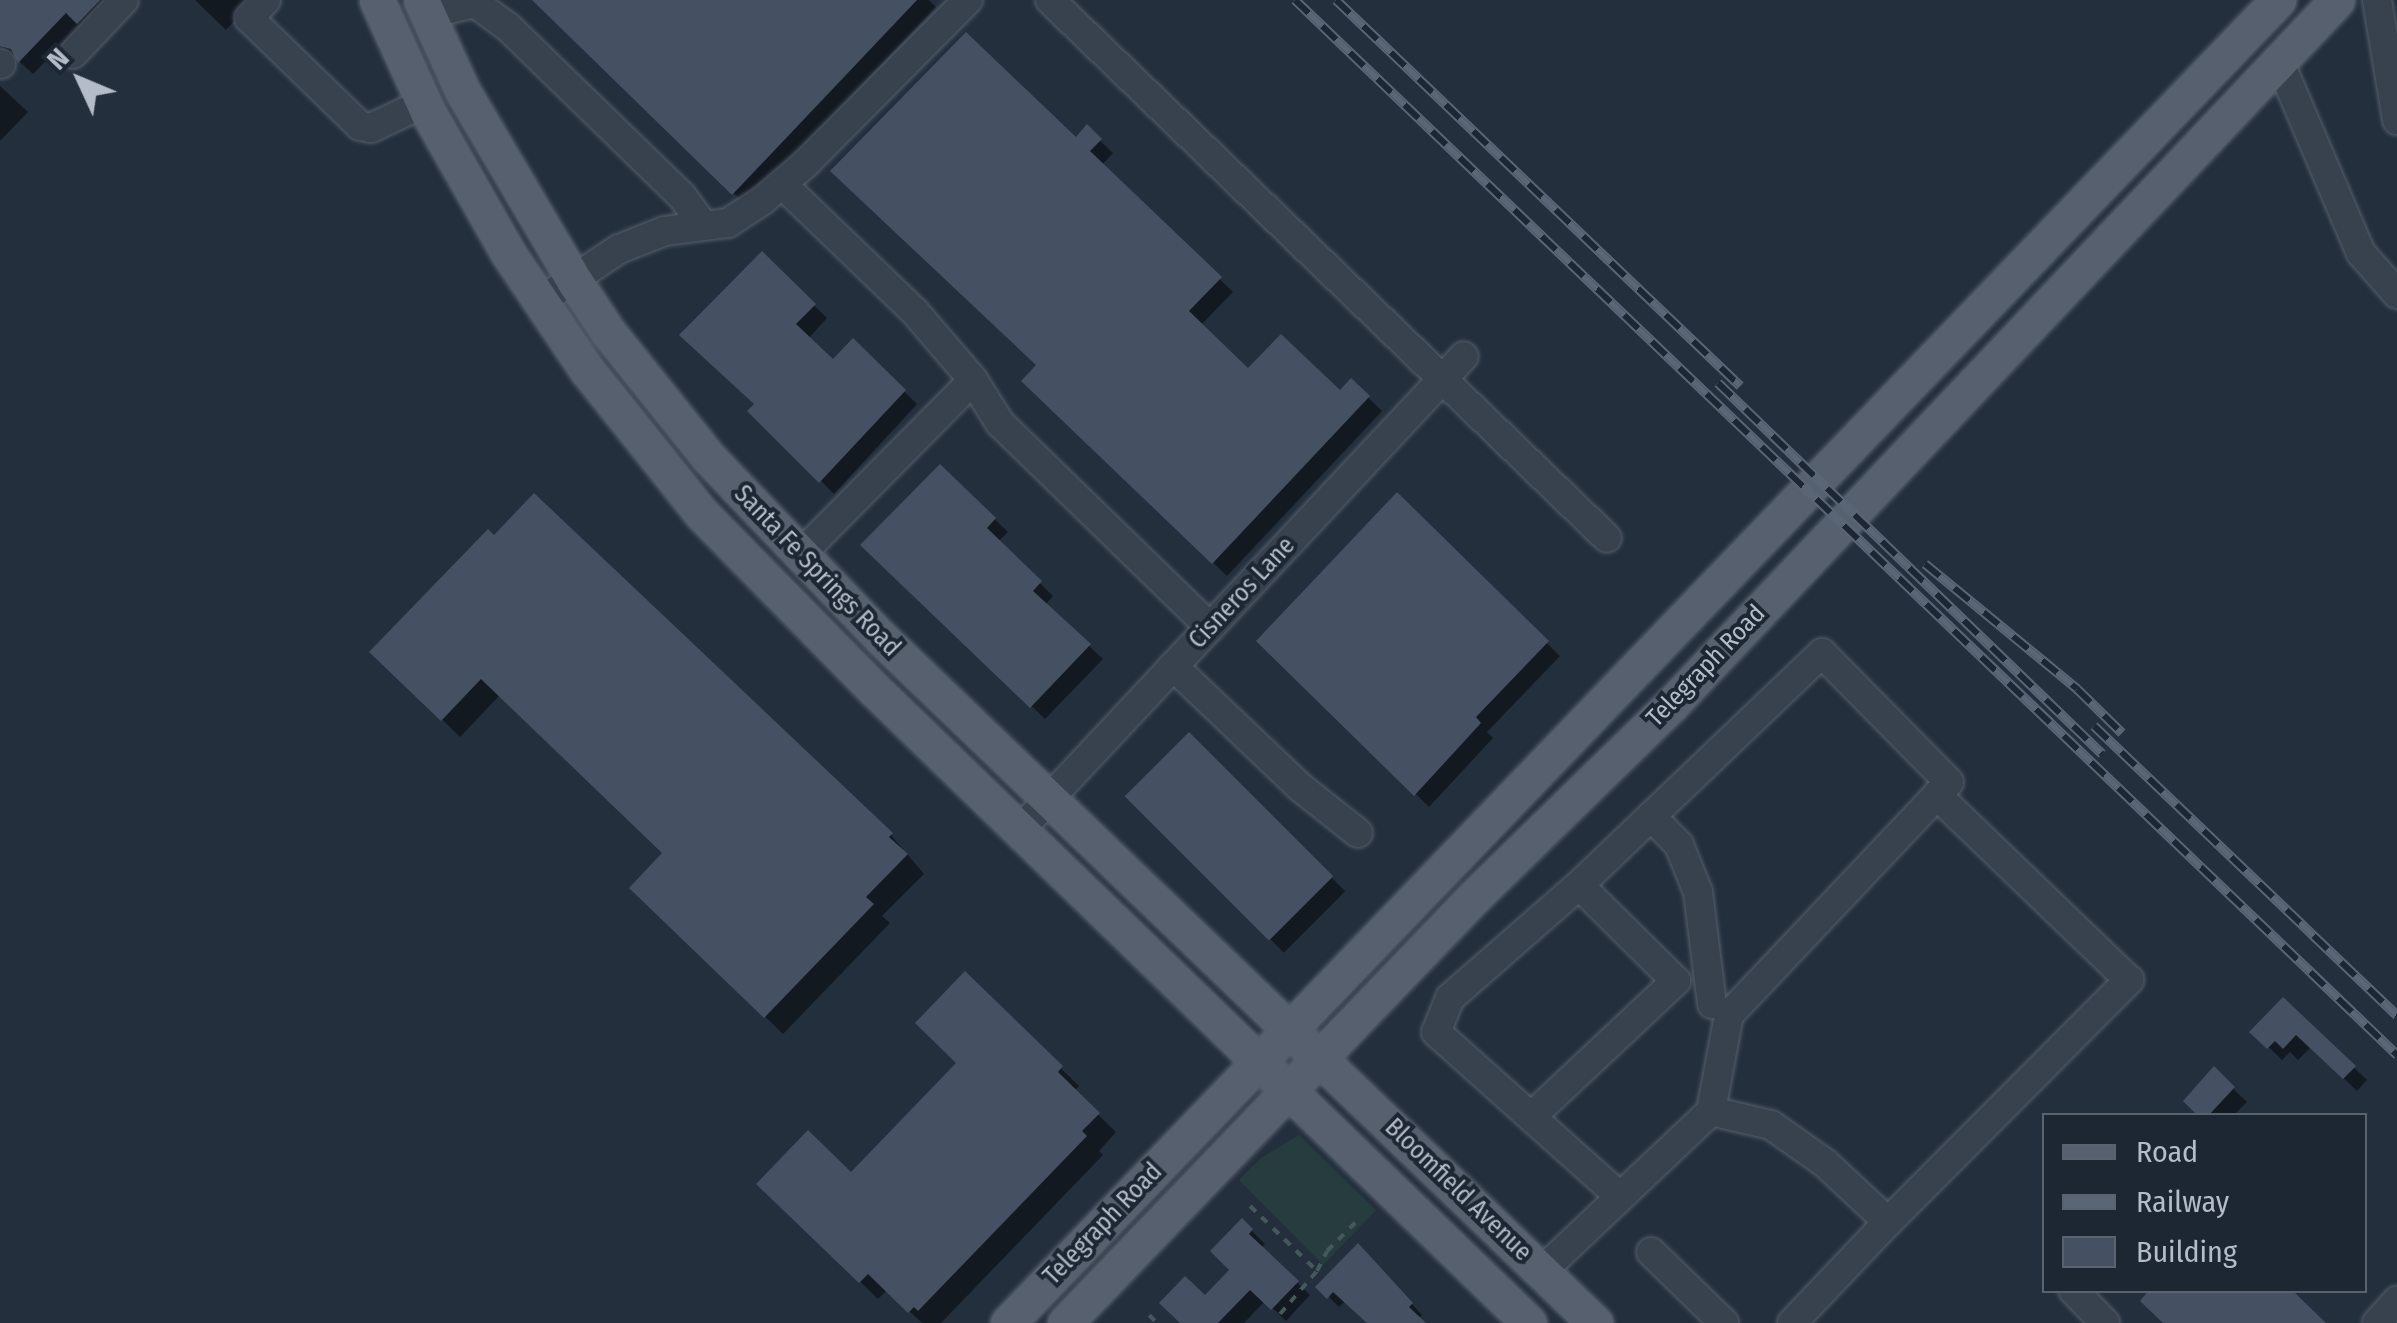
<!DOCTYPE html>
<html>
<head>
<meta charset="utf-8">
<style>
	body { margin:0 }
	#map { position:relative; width:2397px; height:1323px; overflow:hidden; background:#242f3e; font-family:"Fira Sans Condensed",sans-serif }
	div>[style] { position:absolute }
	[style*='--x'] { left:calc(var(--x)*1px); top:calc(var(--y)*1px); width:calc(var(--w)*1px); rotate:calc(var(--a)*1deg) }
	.green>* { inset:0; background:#263c3f }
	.shadow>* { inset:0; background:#0007; transform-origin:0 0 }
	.building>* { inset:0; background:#455162; transform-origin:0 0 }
	.path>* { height:4px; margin-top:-2px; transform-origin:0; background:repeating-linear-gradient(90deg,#44595c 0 8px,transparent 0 16px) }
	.roads { filter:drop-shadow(0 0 2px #565f6c) drop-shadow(0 0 2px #565f6c) }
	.minor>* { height:28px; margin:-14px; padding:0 14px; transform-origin:14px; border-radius:14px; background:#38414e }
	.major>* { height:35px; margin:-17.5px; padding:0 17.5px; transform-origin:17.5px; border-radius:17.5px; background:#56606e }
	.rail>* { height:10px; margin-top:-5px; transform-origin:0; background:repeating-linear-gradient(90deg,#1d2633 0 19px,#5a6575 0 38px); box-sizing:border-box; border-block:2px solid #5a6575 }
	span { translate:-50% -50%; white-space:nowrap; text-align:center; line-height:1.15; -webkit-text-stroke:8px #1d2633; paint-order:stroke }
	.street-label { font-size:25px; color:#b4bcc9 }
	.legend { position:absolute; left:2042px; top:1113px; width:325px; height:180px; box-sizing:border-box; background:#1d2633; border:2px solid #59626f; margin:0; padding:12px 18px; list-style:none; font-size:30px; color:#b4bcc9 }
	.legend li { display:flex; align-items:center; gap:20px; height:50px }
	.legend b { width:50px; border:2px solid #59626f }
	.north { position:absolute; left:30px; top:30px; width:100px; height:100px; -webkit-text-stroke:8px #1d2633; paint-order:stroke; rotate:314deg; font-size:28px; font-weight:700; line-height:40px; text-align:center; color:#b4bcc9 }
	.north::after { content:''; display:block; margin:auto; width:35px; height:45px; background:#b4bcc9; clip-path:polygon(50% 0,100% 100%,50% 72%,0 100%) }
</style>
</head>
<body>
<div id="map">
	<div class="green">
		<div style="clip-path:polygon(1299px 1135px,1376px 1210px,1323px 1265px,1239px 1180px,1261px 1158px)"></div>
	</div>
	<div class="shadow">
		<div style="clip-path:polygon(0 0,114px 0,92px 35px,81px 25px,33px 74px,0 44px)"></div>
		<div style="clip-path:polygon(195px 0,254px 0,226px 30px)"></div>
		<div style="clip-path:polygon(534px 0,929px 0,936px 7px,747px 206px)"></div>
		<div style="clip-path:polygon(0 86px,28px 112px,0 141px)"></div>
		<div style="clip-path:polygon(1087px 128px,1113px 153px,1102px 165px,1233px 292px,1200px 326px,1248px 372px,1340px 394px,1351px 381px,1382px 411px,1227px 576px,1024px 381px,1039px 365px,1076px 140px)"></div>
		<div style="clip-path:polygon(762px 255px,827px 318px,808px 339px,833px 363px,853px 342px,917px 404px,834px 494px,751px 411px,757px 405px)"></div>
		<div style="clip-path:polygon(940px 467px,1008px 532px,998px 542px,1053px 596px,1045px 605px,1103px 659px,1045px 719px,864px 545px)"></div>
		<div style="clip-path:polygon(1397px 496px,1560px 656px,1487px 732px,1493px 738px,1429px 807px,1260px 641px)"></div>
		<div style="clip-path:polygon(488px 533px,891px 835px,924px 874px,882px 916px,890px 923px,783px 1034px,632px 888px,665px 854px,500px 695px,460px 737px,373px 652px)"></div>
		<div style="left:1189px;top:735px;width:221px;height:87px;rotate:45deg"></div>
		<div style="clip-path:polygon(965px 975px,1079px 1086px,1074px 1091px,1116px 1132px,1099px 1151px,1103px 1155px,941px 1323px,922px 1323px,887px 1290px,878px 1299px,760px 1184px,851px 1175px,959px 1063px)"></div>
		<div style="clip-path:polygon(2283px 1000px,2367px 1080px,2357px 1091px,2311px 1047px,2298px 1060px,2290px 1052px,2282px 1060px,2253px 1032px)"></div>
		<div style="clip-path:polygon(2214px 1070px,2247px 1102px,2233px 1116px,2201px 1116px)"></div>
		<div style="clip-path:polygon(1242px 1221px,1265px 1244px,1261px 1248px,1310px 1295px,1286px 1321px,1265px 1301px,1244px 1323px,1183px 1323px,1232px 1270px)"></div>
		<div style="clip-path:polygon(1369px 1257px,1422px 1315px,1418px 1319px,1422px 1323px,1368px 1323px,1345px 1301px,1339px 1307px,1319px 1287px)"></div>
	</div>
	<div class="building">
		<div style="clip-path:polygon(0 0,100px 0,77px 24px,66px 13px,18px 63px,11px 49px,0 46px)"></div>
		<div style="clip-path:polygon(532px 0,917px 0,732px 195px)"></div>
		<div style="clip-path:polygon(966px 32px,1076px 137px,1087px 124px,1102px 139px,1090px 151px,1222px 277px,1189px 311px,1248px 368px,1281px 334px,1340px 390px,1351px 378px,1370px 396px,1212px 564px,1021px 381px,1036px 365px,830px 171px)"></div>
		<div style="clip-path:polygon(762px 251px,816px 304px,796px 324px,833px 359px,853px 338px,906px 390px,819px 483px,747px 411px,754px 404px,679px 335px)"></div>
		<div style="clip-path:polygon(940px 464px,996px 518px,987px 528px,1042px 581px,1033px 591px,1091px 644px,1030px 708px,860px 545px)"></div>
		<div style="clip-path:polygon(1397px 492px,1549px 641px,1476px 717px,1481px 723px,1414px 796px,1256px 641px)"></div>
		<div style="clip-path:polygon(534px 493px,893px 833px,889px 837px,908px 854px,866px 897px,874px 904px,764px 1018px,629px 888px,662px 853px,481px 679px,441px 721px,369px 652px,488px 529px,494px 535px)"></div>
		<div style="left:1189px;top:732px;width:204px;height:91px;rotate:45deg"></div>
		<div style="clip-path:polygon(965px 971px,1063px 1066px,1058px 1072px,1100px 1113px,1082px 1131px,1087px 1136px,918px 1311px,914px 1307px,908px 1313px,868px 1274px,859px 1283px,756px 1184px,808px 1130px,851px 1172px,956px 1063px,915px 1023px)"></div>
		<div style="clip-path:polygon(2283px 997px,2356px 1066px,2343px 1079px,2296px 1035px,2283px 1049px,2275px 1041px,2267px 1049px,2249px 1032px)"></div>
		<div style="clip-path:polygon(2214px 1066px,2235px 1087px,2208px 1116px,2198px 1116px,2183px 1101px)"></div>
		<div style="clip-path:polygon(1242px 1218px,1253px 1229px,1249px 1234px,1299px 1281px,1271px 1310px,1250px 1290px,1218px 1323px,1180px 1323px,1159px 1303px,1185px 1276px,1205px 1295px,1229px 1270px,1210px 1251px)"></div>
		<div style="clip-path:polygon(1358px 1243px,1413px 1303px,1409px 1307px,1426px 1323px,1367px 1323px,1333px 1292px,1327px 1299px,1315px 1287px)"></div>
		<div style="clip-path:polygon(2149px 1290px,2292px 1290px,2326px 1323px,2163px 1323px,2140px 1301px)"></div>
	</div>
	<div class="path">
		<div style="--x:1250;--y:1206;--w:93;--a:44.1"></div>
		<div style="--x:1280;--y:1314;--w:57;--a:-49.3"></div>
		<div style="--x:1317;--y:1271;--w:22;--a:-63"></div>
		<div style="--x:1327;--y:1251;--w:45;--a:-45"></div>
		<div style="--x:1149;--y:1315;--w:11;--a:45"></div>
	</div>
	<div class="roads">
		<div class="minor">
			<div style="--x:266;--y:0;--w:25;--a:133"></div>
			<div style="--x:249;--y:18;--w:155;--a:44.2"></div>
			<div style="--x:360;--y:126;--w:11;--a:10"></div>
			<div style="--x:371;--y:128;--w:59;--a:-25.3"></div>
			<div style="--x:1050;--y:0;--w:774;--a:44.01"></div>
			<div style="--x:2377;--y:0;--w:122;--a:80.5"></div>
			<div style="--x:427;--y:14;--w:49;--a:-12.9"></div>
			<div style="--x:475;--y:3;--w:41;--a:36"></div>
			<div style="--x:508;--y:27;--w:243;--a:44.2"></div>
			<div style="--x:682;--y:196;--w:37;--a:54"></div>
			<div style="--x:73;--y:54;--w:74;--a:-46.6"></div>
			<div style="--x:2279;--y:61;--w:209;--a:66.9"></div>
			<div style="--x:2361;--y:253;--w:55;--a:48.7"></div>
			<div style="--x:0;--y:64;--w:1;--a:0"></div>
			<div style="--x:782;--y:184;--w:185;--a:43.9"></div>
			<div style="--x:915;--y:312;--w:89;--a:49.5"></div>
			<div style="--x:973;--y:380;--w:51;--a:57.9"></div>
			<div style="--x:1000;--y:423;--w:293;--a:44.2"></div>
			<div style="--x:539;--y:302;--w:96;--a:-33.5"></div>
			<div style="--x:619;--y:249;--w:49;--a:-21.4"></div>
			<div style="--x:665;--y:231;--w:64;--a:-7.2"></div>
			<div style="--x:728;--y:223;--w:42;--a:-33.3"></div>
			<div style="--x:763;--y:200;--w:57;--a:-40.7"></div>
			<div style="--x:806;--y:163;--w:230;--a:-45.2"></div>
			<div style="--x:799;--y:556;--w:247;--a:-45.3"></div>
			<div style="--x:1173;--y:666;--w:175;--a:43.6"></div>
			<div style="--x:1300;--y:787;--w:74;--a:38.4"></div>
			<div style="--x:1651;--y:816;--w:40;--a:46"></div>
			<div style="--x:1679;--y:845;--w:51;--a:68"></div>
			<div style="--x:1698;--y:892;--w:113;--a:82.9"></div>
			<div style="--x:1020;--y:830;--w:649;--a:-46.87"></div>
			<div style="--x:1711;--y:1111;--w:62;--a:13.1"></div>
			<div style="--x:1771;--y:1125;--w:66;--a:35.1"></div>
			<div style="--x:1825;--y:1163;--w:86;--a:43.1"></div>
			<div style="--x:1888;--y:1222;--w:342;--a:-45.1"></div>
			<div style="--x:2129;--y:980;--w:267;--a:-136.1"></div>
			<div style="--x:1531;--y:1117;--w:199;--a:-43.2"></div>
			<div style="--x:1676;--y:981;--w:136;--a:-135.3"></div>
			<div style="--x:1651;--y:1252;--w:102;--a:44.2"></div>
			<div style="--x:1542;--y:1271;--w:233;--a:-43.4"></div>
			<div style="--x:1711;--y:1111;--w:98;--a:-79.4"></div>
			<div style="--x:1729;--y:1015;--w:320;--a:-46.6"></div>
			<div style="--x:1949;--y:782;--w:181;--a:-134.6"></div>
			<div style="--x:1822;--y:653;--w:336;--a:136.3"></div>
			<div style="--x:1579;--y:885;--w:171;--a:138.8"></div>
			<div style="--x:1450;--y:998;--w:37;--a:112"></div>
			<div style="--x:1436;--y:1032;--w:244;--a:41.8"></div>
			<div style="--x:2073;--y:1290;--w:46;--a:45.9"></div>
			<div style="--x:1792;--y:1323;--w:139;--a:-46.5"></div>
			<div style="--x:2377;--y:1323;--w:30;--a:-48"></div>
		</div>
		<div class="major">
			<div style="--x:377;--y:0;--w:123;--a:65.5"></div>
			<div style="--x:428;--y:112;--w:162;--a:60.4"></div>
			<div style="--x:508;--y:253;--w:141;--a:56"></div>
			<div style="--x:587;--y:370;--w:184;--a:51.4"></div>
			<div style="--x:702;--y:514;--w:247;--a:45.5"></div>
			<div style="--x:875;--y:690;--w:910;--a:44.07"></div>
			<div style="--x:421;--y:0;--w:101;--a:65.5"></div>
			<div style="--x:463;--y:92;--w:221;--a:59.5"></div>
			<div style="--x:575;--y:282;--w:60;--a:56.6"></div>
			<div style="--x:608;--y:332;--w:160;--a:51.3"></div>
			<div style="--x:708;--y:457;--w:249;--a:46.3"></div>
			<div style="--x:880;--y:637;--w:991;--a:43.81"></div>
			<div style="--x:1008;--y:1323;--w:1834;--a:-46.17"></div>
			<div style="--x:1065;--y:1323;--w:589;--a:-46.17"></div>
			<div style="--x:1473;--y:898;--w:275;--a:-44.3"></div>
			<div style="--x:1670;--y:706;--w:971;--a:-46.63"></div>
		</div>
	</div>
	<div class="rail">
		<div style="--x:1295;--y:0;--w:1526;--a:43.75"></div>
		<div style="--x:1336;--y:0;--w:559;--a:43.69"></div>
		<div style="--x:1718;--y:383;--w:534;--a:44.01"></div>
		<div style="--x:1925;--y:564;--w:197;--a:39.4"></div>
		<div style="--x:2077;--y:689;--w:63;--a:44.4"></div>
		<div style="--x:2094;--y:726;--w:419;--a:43.7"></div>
	</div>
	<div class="street-label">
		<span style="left:817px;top:571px;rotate:46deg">Santa Fe Springs Road</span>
		<span style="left:1242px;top:593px;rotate:-47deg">Cisneros Lane</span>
		<span style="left:1706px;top:666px;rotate:-46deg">Telegraph Road</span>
		<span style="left:1458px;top:1190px;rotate:44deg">Bloomfield Avenue</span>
		<span style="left:1103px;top:1224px;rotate:-46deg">Telegraph Road</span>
	</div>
	<ul class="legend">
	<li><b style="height:12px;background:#56606e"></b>Road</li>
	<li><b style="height:12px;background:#5a6575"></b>Railway</li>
	<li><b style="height:28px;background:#455162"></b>Building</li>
	</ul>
	<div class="north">N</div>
</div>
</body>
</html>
